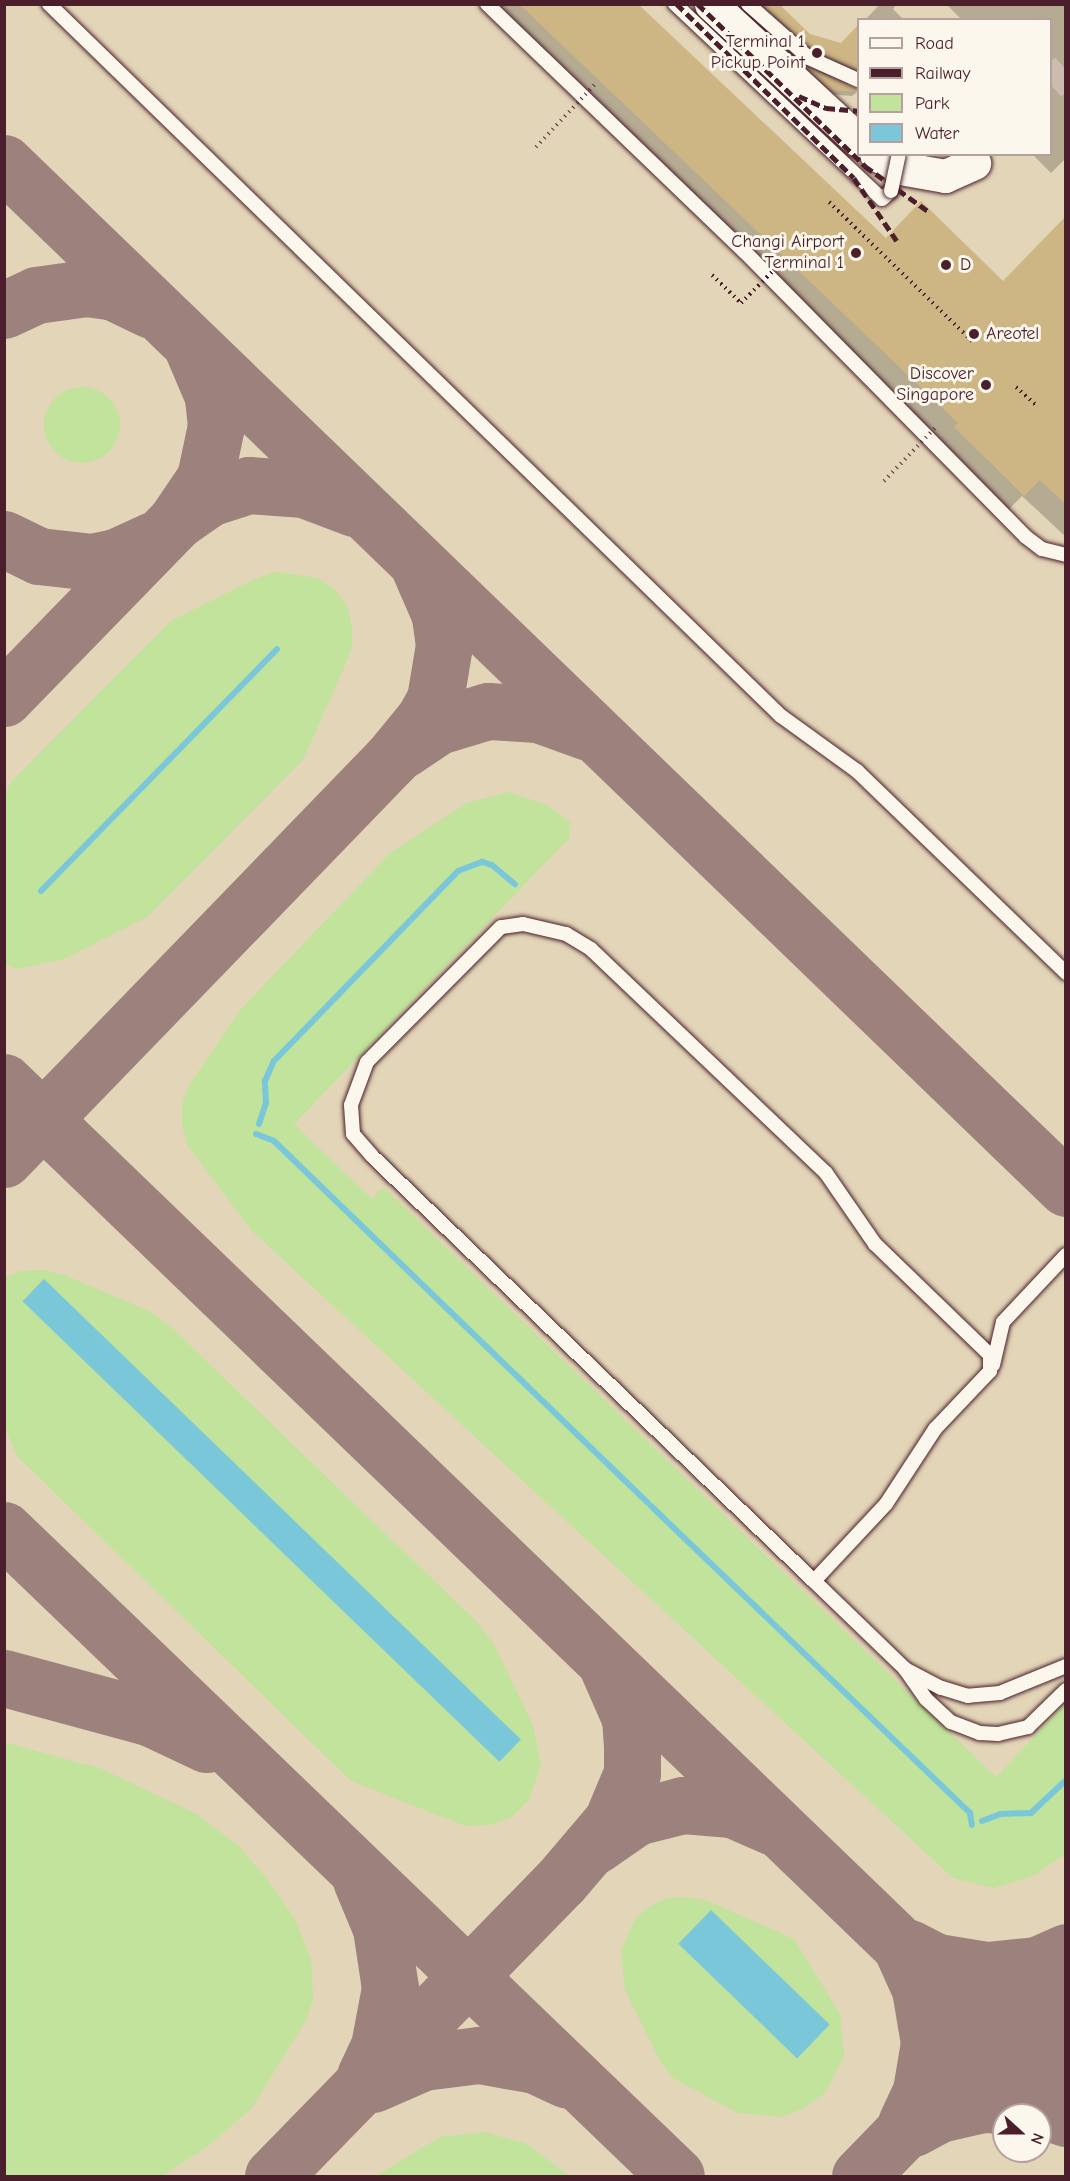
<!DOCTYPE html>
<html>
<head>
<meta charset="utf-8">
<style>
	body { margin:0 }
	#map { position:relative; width:1070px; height:2181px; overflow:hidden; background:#ede3cd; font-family:"Comic Neue",sans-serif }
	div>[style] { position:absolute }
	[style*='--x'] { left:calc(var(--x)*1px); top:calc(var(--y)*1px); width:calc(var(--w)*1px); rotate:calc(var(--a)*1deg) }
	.built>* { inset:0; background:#e3d5b7 }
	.green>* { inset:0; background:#c1e39c }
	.round { border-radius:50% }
	.water>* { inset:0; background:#7ac7d9; transform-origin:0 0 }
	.shadow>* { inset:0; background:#0003 }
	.stream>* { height:6px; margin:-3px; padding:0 3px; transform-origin:3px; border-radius:3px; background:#7ac7d9 }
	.taxiway>* { height:57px; margin:-28.5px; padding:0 28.5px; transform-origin:28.5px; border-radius:28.5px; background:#9c817c }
	.building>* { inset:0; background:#cdb584 }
	.secondary-tunnel>* { height:33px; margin-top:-16.5px; transform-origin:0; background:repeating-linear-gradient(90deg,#ccbcad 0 33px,transparent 0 49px) }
	.path>* { height:4px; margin-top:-2px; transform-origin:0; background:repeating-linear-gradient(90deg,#4a1f2b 0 1.5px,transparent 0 6px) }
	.roads { filter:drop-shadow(0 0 2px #4a1f2b) drop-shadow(0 0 2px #4a1f2b) }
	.lane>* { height:14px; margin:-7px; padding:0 7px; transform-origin:7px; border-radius:7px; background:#fbf7ec }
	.secondary>* { height:33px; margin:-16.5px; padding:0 16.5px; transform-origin:16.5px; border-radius:16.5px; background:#fbf7ec }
	.rail>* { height:4.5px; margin-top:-2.25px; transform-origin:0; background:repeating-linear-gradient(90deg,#4a1f2b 0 9px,transparent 0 13.5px) }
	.path-bridge>* { height:4px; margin-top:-2px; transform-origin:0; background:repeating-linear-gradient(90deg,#4a1f2b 0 1.5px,transparent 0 6px) }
	.bridges { filter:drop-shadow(0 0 2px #4a1f2b) drop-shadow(0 0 2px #4a1f2b) }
	.lane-bridge>* { height:14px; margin:-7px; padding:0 7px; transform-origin:7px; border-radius:7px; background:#fbf7ec }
	.dots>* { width:16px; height:16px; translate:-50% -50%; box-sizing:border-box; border:3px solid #fbf7ec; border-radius:50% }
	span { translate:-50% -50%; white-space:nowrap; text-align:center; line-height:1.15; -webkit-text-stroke:6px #fbf7ec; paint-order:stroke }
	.poi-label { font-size:18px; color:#4a1f2b }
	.right { translate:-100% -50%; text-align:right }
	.left { translate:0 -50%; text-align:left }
	.frame { position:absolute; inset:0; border:6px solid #4a1f2b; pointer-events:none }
	.legend { position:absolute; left:857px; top:18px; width:195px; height:138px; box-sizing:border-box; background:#fbf7ec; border:2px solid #b4a19f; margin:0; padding:8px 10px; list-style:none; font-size:18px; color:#4a1f2b }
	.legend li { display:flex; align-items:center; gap:12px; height:30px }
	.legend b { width:30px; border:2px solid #b4a19f }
	.north { position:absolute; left:992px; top:2103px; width:60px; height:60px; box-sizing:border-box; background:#fbf7ec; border:2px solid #b4a19f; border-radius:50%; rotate:111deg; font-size:16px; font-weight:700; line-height:24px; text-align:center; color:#4a1f2b }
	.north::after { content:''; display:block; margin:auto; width:21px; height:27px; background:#4a1f2b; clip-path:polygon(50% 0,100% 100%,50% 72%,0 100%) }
</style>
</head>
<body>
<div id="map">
	<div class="built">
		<div style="clip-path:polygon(evenodd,5px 5px,1065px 5px,1065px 2176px,5px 2176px,5px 5px,858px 20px,1050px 20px,1050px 154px,858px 154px,858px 20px,5px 5px,1004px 2115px,1040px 2115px,1040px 2151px,1004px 2151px,1004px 2115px)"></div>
	</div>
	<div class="green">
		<div class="round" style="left:44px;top:387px;width:76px;height:76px"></div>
		<div style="clip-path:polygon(276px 572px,318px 578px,335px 590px,347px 606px,352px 626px,352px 647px,344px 668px,303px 760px,147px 917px,64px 959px,17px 969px,5px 964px,4px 796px,11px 782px,171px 621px,255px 579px)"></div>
		<div style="clip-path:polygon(508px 792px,545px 804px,570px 822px,569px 838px,294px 1124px,372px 1199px,383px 1187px,996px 1777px,1065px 1704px,1065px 1854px,1033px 1876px,994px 1888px,953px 1878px,252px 1231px,187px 1145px,182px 1125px,182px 1105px,189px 1085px,241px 1009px,390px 853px,467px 803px)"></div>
		<div style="clip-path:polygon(44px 1270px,64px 1275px,149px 1311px,172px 1328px,476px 1621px,493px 1643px,533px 1725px,541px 1765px,529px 1800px,512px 1817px,490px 1825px,466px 1826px,351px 1781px,17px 1456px,5px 1428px,4px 1278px,21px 1271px)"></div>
		<div style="clip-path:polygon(4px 1742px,102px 1769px,196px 1814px,240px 1847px,267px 1879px,295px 1919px,311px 1959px,313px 2000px,306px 2020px,252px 2108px,207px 2147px,162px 2176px,5px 2176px)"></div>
		<div style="clip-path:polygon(688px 1897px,708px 1901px,794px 1939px,840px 2014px,844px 2056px,825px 2093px,804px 2108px,782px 2117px,738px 2113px,673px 2078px,660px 2061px,625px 1990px,621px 1950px,635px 1919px,650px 1906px,668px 1898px)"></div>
		<div style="clip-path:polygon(484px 2132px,527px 2144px,569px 2176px,376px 2176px,440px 2137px)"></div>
	</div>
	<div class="water">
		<div style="left:44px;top:1279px;width:663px;height:31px;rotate:44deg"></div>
		<div style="left:711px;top:1910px;width:165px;height:47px;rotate:44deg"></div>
	</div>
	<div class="shadow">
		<div style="clip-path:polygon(485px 4px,635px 4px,886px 239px,1003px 283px,1066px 218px,1066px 537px,1022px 496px,1007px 511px,938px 445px,942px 441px)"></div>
		<div style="clip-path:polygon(701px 4px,777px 4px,809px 36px,841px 44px,858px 26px,858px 46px,846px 59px,858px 61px,858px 73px,847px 85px,857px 92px,852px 96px,827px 94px)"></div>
		<div style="clip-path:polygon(880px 4px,897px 4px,893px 9px,904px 20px,865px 20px)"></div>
		<div style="clip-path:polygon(946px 4px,1066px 4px,1066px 158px,1051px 173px,1032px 154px,1050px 154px,1050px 20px,962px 20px)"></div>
	</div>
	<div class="stream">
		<div style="--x:41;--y:891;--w:338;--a:-45.7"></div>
		<div style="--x:259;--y:1124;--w:22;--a:-72"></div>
		<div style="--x:266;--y:1103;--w:22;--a:-93"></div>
		<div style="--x:265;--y:1081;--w:22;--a:-66"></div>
		<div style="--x:274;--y:1061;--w:264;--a:-45.9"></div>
		<div style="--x:458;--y:871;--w:26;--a:-21"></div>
		<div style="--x:482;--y:862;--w:10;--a:17"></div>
		<div style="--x:492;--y:865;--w:30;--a:40"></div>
		<div style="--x:256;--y:1134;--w:19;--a:21"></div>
		<div style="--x:274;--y:1141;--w:520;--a:44.07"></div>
		<div style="--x:651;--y:1506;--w:443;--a:43.9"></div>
		<div style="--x:970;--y:1813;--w:12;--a:81"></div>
		<div style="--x:982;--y:1821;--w:19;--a:-21"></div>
		<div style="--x:1000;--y:1814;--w:31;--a:-2"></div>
		<div style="--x:1031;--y:1813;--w:48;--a:-43.3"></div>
	</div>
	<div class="taxiway">
		<div style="--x:4;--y:163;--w:1476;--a:43.98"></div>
		<div style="--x:4;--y:310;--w:35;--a:-25"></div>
		<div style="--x:36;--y:295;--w:51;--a:-7.8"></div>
		<div style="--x:87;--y:288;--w:27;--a:8"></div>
		<div style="--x:114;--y:292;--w:41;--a:25.9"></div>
		<div style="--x:176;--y:521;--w:40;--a:-34.9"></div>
		<div style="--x:209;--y:498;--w:42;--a:-18"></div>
		<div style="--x:249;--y:485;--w:55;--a:4.2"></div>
		<div style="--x:304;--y:489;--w:53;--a:20.8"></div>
		<div style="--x:4;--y:539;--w:39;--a:26"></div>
		<div style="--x:39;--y:556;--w:53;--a:6.5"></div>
		<div style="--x:92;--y:562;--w:25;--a:-12"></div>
		<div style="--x:116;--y:557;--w:41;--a:-24.7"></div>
		<div style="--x:4;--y:698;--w:247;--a:-45.8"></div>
		<div style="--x:176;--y:521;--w:52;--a:-56"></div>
		<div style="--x:205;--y:478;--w:53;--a:-78.1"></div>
		<div style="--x:216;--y:426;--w:30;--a:-96"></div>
		<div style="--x:213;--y:396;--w:51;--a:-113.1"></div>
		<div style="--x:402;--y:750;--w:43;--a:-33.7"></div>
		<div style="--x:438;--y:726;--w:52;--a:-16.7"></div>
		<div style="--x:488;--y:711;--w:50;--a:3.4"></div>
		<div style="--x:538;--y:714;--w:53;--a:19.8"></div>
		<div style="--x:4;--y:1082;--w:1475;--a:43.93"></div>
		<div style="--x:4;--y:1159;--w:558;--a:-45.94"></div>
		<div style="--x:392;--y:758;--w:50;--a:-50.6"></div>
		<div style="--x:424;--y:719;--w:23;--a:-61"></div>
		<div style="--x:435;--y:699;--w:55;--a:-80.5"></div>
		<div style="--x:444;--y:645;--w:30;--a:-98"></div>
		<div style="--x:440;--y:615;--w:50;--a:-113.5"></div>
		<div style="--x:4;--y:1530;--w:932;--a:43.87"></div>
		<div style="--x:4;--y:1678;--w:152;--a:15.2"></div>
		<div style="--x:151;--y:1718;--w:61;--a:25.3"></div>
		<div style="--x:594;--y:1846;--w:51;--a:-34.6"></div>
		<div style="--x:636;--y:1817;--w:49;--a:-14.3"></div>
		<div style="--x:683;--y:1805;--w:49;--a:4.7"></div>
		<div style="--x:732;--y:1809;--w:43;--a:23.6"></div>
		<div style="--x:361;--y:1880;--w:52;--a:67.4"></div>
		<div style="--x:381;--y:1928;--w:61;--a:81.5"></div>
		<div style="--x:390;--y:1988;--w:59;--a:100.7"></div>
		<div style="--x:379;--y:2046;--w:33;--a:115"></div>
		<div style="--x:909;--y:1948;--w:31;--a:27"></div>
		<div style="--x:937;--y:1962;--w:51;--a:9.1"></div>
		<div style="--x:987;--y:1970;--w:50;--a:-5.7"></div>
		<div style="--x:1037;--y:1965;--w:32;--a:-24"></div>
		<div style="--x:903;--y:1951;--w:42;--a:65.9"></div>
		<div style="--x:920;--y:1989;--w:55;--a:80.5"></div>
		<div style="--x:929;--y:2043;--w:49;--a:99.5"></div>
		<div style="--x:921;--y:2091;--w:35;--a:115"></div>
		<div style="--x:1066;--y:2000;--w:39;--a:96"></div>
		<div style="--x:1062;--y:2039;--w:28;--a:82"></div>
		<div style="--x:373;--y:2084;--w:55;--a:-23.7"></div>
		<div style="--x:423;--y:2062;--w:56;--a:-7.1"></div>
		<div style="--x:479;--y:2055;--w:57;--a:10.1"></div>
		<div style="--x:535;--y:2065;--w:35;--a:25"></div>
		<div style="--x:913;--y:2128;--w:30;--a:-28"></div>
		<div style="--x:939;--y:2114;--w:45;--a:-12.8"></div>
		<div style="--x:983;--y:2104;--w:48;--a:2.4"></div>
		<div style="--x:1031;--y:2106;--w:37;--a:19"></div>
		<div style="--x:273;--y:2176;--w:412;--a:-45.7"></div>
		<div style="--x:561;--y:1881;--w:79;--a:-49.6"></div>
		<div style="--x:612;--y:1821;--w:52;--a:-67.4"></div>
		<div style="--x:632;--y:1773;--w:27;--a:-90"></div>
		<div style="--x:632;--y:1746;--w:28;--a:-94"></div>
		<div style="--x:630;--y:1718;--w:55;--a:-113.7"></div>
		<div style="--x:860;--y:2176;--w:296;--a:-45.8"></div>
	</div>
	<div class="building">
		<div style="clip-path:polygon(519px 4px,638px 4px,886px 238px,921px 201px,1003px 281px,1065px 217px,1065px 504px,1040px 480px,1024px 496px,954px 427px,958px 423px)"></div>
		<div style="clip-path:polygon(762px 4px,779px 4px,810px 34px,841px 43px,858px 25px,858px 70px,814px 50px)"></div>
		<div style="clip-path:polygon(806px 67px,858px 89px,858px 92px,831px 90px)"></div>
	</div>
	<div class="secondary-tunnel">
		<div style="--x:1050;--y:84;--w:22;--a:-43"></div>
	</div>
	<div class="path">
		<div style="--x:829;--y:202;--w:201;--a:44.2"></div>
		<div style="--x:1016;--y:387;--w:28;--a:42"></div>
	</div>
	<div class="roads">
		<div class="lane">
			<div style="--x:49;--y:4;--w:1021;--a:44.21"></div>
			<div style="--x:781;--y:716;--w:94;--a:35.9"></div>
			<div style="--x:857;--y:771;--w:291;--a:44"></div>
			<div style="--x:487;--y:4;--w:358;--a:43.9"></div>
			<div style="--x:745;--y:252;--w:400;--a:45.4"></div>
			<div style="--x:1026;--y:537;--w:20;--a:37"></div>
			<div style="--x:1042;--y:549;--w:25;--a:14"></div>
			<div style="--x:675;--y:4;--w:284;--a:43.3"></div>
			<div style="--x:882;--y:199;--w:12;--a:-42"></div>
			<div style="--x:748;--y:4;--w:81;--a:41.5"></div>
			<div style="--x:809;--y:58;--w:54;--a:24.2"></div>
			<div style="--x:993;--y:1365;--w:44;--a:-76.9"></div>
			<div style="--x:1003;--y:1322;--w:92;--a:-46.8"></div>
			<div style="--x:814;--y:1581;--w:105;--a:-46.9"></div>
			<div style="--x:886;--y:1504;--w:90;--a:-56.8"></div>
			<div style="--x:935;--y:1429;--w:80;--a:-46.5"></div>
			<div style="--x:990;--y:1371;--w:16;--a:-90"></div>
			<div style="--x:990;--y:1355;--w:160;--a:-136"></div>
			<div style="--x:875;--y:1244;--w:86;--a:-124.6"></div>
			<div style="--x:826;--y:1173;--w:325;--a:-136.4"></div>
			<div style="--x:591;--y:949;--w:29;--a:-149"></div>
			<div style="--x:566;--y:934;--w:44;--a:-166.9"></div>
			<div style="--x:523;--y:924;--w:22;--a:172"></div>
			<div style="--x:501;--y:927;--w:190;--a:134.8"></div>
			<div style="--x:367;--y:1062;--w:46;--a:110.4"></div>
			<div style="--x:351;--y:1105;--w:29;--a:86"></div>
			<div style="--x:353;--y:1134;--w:29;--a:49"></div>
			<div style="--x:372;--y:1156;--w:613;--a:43.88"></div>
			<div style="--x:814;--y:1581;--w:127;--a:44"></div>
			<div style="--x:1066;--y:1666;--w:71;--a:157.8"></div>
			<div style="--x:1000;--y:1693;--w:32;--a:175"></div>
			<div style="--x:968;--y:1696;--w:28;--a:-163"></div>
			<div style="--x:941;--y:1688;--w:41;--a:-152.2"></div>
			<div style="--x:905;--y:1669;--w:37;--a:55"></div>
			<div style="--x:926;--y:1699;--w:34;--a:43"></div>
			<div style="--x:951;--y:1722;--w:31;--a:21"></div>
			<div style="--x:980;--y:1733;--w:18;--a:3"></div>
			<div style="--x:998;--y:1734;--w:31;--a:-13"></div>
			<div style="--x:1028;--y:1727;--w:53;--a:-44.2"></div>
		</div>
		<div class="secondary">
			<div style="--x:711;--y:4;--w:200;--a:42.8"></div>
			<div style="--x:876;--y:154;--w:28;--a:30"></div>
			<div style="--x:900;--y:168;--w:46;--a:10.1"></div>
			<div style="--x:945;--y:176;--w:32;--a:-24"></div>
		</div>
	</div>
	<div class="rail">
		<div style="--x:677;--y:4;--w:248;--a:44.5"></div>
		<div style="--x:854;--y:178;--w:76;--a:55.7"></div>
		<div style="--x:698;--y:4;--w:233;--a:44.1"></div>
		<div style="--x:865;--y:166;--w:77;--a:35.5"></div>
		<div style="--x:799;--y:96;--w:30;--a:24"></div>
		<div style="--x:826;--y:108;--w:32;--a:5"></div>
	</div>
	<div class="path-bridge">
		<div style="--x:536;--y:147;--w:88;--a:-46.8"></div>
		<div style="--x:712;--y:275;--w:40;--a:44"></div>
		<div style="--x:741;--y:303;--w:47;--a:-45"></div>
		<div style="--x:884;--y:481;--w:74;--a:-46.1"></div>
	</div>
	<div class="bridges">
		<div class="lane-bridge">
			<div style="--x:891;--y:191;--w:35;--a:-78"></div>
		</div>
	</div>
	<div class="dots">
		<div style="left:817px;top:53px;background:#4a1f2b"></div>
		<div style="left:856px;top:253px;background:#4a1f2b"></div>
		<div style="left:946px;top:265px;background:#4a1f2b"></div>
		<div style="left:974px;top:334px;background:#4a1f2b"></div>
		<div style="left:986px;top:385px;background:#4a1f2b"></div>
	</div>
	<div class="poi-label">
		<span class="right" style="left:805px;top:53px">Terminal 1<br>Pickup Point</span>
		<span class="right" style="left:844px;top:253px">Changi Airport<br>Terminal 1</span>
		<span class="left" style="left:960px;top:265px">D</span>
		<span class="left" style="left:986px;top:334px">Areotel</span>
		<span class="right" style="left:974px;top:385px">Discover<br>Singapore</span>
	</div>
	<div class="frame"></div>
	<ul class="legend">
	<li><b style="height:8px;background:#fbf7ec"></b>Road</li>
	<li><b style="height:8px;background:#4a1f2b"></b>Railway</li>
	<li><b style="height:16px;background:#c1e39c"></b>Park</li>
	<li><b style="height:16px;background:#7ac7d9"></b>Water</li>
	</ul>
	<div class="north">N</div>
</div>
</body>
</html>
